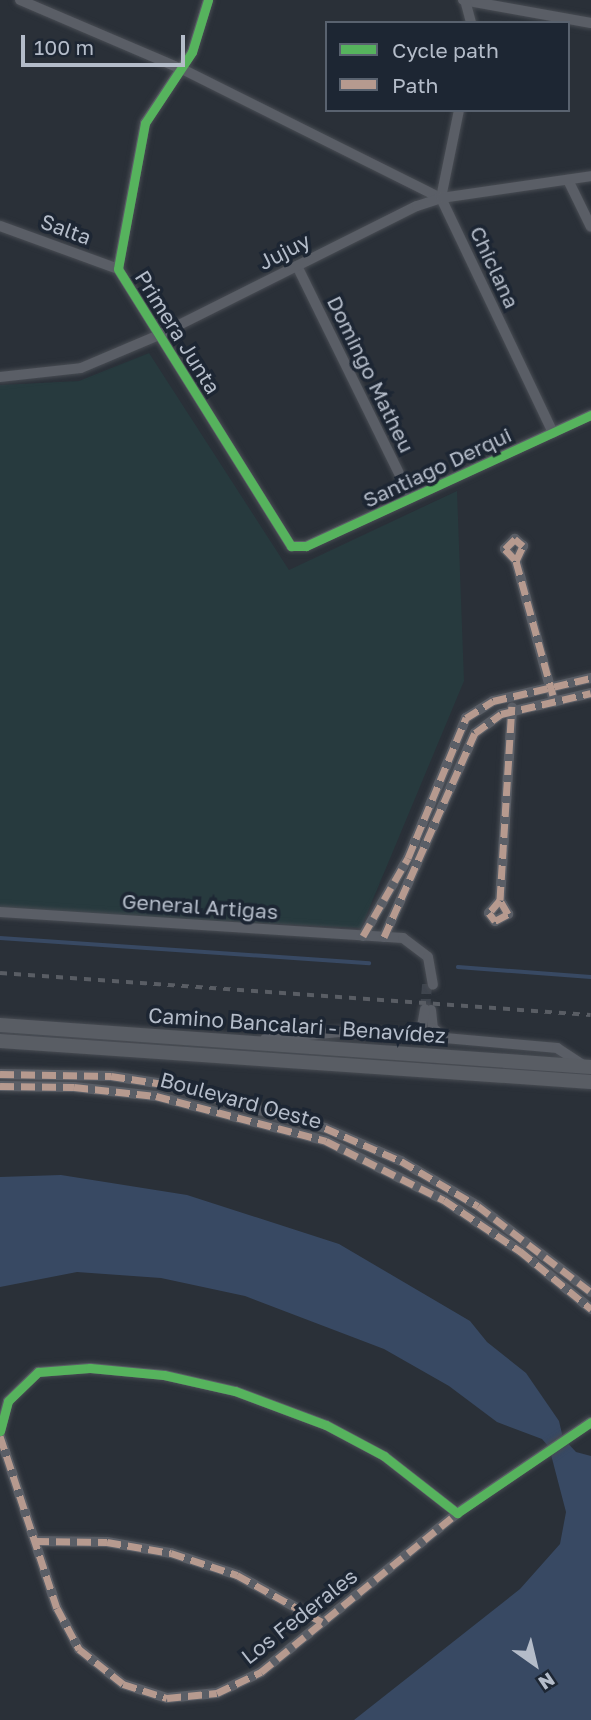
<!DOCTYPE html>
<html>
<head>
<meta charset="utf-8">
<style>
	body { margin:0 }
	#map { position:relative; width:591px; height:1720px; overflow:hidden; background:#2a3038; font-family:"Golos Text",sans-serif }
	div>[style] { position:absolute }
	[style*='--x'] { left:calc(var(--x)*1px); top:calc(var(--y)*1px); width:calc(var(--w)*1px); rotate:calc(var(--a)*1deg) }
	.green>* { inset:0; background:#273a3e }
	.water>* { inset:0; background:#384963 }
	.stream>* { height:3.5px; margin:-1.75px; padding:0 1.75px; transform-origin:1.75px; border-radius:1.75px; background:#384963 }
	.street-tunnel>* { height:10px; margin-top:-5px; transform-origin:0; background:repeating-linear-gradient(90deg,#3f454e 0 10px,transparent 0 15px) }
	.roads { filter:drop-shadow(0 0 2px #484c53) drop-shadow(0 0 2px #484c53) }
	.street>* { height:10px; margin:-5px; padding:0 5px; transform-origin:5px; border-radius:5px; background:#5a5e66 }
	.secondary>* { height:14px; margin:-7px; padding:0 7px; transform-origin:7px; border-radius:7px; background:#595d64 }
	.rail>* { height:3.5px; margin-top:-1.75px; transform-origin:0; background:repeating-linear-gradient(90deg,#595d64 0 7px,transparent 0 14px) }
	.quiet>* { height:7px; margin-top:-3.5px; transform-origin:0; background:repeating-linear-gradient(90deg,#b69a8f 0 14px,transparent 0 21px) }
	.cycleway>* { height:9px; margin:-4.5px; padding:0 4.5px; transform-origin:4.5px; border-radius:4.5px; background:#56b35d }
	span { translate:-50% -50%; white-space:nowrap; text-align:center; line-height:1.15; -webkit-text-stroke:7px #1d2633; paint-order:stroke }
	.street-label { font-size:21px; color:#b4bcc9 }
	.legend { position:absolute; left:325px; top:21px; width:245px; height:91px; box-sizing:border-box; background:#1d2633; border:2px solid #59626f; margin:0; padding:9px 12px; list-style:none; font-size:21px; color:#b4bcc9 }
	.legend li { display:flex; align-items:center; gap:14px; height:35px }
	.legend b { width:35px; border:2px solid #59626f }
	.north { position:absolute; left:500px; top:1629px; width:70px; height:70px; -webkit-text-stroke:5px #1d2633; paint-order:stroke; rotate:146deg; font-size:19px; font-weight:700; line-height:28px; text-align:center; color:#b4bcc9 }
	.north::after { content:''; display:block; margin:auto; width:24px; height:32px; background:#b4bcc9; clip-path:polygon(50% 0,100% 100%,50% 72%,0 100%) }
	.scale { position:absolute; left:21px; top:35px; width:164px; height:32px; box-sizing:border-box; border:4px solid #b4bcc9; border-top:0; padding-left:9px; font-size:21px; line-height:24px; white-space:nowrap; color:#b4bcc9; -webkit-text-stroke:5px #1d2633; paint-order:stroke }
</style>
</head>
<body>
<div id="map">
	<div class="green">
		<div style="clip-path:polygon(149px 353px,289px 570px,457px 491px,464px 681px,361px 928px,0 910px,0 385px,79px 381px)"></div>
		<div style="clip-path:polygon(0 1030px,591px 1071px,591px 1075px,0 1033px)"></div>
	</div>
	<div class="water">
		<div style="clip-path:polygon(61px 1175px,187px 1195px,339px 1244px,470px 1321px,487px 1342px,526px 1373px,559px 1421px,563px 1438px,576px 1452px,591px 1456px,591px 1720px,354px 1720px,520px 1589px,560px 1544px,566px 1512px,549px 1447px,542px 1439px,497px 1422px,449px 1386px,384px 1349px,245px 1296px,161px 1278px,77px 1272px,0 1287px,0 1177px)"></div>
	</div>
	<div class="stream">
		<div style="--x:0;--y:938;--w:370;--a:3.9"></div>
		<div style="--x:458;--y:967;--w:133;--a:4.3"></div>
	</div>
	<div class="street-tunnel">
		<div style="--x:425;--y:1009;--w:25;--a:-85"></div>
	</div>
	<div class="roads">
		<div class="street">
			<div style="--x:20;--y:0;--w:176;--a:23.1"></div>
			<div style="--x:182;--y:69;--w:289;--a:26.5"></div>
			<div style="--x:208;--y:0;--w:54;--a:107.1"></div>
			<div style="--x:192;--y:52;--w:85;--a:123.5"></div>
			<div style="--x:145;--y:123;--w:148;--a:100.5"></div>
			<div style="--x:118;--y:269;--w:327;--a:58"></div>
			<div style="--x:291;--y:546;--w:15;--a:0"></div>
			<div style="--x:306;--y:546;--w:314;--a:-24.7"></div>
			<div style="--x:463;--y:0;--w:130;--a:10.2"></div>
			<div style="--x:465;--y:0;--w:24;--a:75"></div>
			<div style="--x:459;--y:110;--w:90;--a:101.6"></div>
			<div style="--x:441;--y:198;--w:260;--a:64.5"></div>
			<div style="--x:568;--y:180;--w:52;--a:63.9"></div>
			<div style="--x:0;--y:226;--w:126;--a:20"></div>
			<div style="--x:297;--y:266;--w:258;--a:63.8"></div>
			<div style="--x:0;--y:377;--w:81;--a:-6.3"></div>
			<div style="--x:81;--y:368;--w:85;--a:-22.9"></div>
			<div style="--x:159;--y:335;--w:288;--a:-26.6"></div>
			<div style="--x:417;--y:206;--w:25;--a:-18"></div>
			<div style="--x:441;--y:198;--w:152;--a:-8.3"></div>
			<div style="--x:516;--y:561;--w:17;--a:-65"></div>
			<div style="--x:523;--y:546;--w:11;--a:-139"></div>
			<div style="--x:515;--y:539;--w:14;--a:135"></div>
			<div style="--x:505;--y:549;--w:16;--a:47"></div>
			<div style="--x:516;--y:561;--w:146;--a:74.9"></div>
			<div style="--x:500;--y:900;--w:17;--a:130"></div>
			<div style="--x:489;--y:913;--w:10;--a:53"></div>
			<div style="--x:495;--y:921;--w:15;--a:-28"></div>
			<div style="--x:508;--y:914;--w:16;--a:-120"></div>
			<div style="--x:500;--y:900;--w:193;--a:-86.4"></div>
			<div style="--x:0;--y:912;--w:404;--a:3.7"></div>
			<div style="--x:403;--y:938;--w:31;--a:37"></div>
			<div style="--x:428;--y:957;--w:28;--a:80"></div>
			<div style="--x:363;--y:936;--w:90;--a:-60"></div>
			<div style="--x:408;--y:858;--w:152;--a:-67.5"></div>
			<div style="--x:466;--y:718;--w:32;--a:-32"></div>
			<div style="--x:493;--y:701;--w:101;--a:-13.2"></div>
			<div style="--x:384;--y:937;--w:223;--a:-66"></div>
			<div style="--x:475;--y:733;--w:32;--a:-36"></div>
			<div style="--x:501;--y:714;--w:92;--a:-13.1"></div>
			<div style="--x:431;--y:1010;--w:18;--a:84"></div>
			<div style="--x:433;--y:1028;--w:16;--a:40"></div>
			<div style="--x:411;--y:1035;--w:14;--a:-39"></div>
			<div style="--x:422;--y:1026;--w:17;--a:-80"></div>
			<div style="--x:265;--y:1039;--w:75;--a:-5.3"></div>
			<div style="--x:340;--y:1032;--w:71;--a:2.4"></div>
			<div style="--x:411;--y:1035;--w:147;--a:5.1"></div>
			<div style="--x:557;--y:1048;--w:31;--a:33"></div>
			<div style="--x:0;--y:1074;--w:111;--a:1"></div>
			<div style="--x:111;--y:1076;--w:53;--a:8.7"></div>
			<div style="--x:163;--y:1084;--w:168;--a:15.2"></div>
			<div style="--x:325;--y:1128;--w:83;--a:23.5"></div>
			<div style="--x:401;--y:1161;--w:89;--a:30.3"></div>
			<div style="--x:478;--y:1206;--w:142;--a:37.3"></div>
			<div style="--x:0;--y:1086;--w:74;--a:0.8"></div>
			<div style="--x:74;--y:1087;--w:82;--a:6.3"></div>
			<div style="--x:156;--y:1096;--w:176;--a:14.8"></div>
			<div style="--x:326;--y:1141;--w:132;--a:26.6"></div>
			<div style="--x:444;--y:1200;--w:92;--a:33.9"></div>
			<div style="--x:520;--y:1251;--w:92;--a:39.2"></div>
			<div style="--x:0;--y:1431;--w:31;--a:-75"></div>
			<div style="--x:8;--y:1401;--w:42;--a:-44"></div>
			<div style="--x:38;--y:1372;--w:52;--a:-4.4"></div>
			<div style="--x:90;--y:1368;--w:74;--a:5.4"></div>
			<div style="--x:164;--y:1375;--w:73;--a:12.7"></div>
			<div style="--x:235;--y:1391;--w:97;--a:20.5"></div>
			<div style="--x:326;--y:1425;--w:66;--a:28.1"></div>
			<div style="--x:384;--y:1456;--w:93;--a:38"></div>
			<div style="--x:457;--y:1513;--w:162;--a:-34.2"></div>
			<div style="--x:0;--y:1436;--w:181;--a:71.7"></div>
			<div style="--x:57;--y:1608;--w:47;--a:61.8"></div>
			<div style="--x:79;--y:1649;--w:56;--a:38.5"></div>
			<div style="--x:123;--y:1684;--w:46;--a:17.7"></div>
			<div style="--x:167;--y:1698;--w:50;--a:-5.7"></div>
			<div style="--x:217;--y:1693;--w:49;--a:-25.5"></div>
			<div style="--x:261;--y:1672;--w:252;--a:-39"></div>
			<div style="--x:35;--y:1541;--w:72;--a:0.8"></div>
			<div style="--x:107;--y:1542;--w:65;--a:9.8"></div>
			<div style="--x:171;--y:1553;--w:70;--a:18.4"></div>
			<div style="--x:237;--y:1575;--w:97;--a:28.9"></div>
		</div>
		<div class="secondary">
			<div style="--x:0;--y:1025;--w:592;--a:4.06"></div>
			<div style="--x:0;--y:1041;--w:592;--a:3.97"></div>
		</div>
	</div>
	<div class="rail">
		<div style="--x:0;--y:973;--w:592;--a:4.06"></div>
	</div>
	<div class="quiet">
		<div style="--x:516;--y:561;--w:17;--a:-65"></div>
		<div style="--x:523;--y:546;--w:11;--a:-139"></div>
		<div style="--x:515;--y:539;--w:14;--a:135"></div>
		<div style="--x:505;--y:549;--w:16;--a:47"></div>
		<div style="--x:516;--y:561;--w:139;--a:74.6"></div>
		<div style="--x:500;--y:900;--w:17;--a:130"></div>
		<div style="--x:489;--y:913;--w:10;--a:53"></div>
		<div style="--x:495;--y:921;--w:15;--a:-28"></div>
		<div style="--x:508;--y:914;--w:16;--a:-120"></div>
		<div style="--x:500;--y:900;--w:194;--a:-86.5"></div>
		<div style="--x:363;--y:936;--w:90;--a:-60"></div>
		<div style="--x:408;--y:858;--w:152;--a:-67.5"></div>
		<div style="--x:466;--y:718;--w:32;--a:-32"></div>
		<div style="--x:493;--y:701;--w:101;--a:-13.2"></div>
		<div style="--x:384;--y:937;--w:223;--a:-66"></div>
		<div style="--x:475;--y:733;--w:32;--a:-36"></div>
		<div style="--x:501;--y:714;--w:92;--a:-13.1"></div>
		<div style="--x:0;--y:1074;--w:111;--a:1"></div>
		<div style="--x:111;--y:1076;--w:53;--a:8.7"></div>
		<div style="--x:163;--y:1084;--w:168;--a:15.2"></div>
		<div style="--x:325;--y:1128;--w:83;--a:23.5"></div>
		<div style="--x:401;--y:1161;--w:89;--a:30.3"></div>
		<div style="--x:478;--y:1206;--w:142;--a:37.3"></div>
		<div style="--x:0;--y:1086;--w:74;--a:0.8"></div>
		<div style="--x:74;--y:1087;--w:82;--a:6.3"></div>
		<div style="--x:156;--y:1096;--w:176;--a:14.8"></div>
		<div style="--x:326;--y:1141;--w:132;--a:26.6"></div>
		<div style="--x:444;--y:1200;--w:92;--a:33.9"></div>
		<div style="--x:520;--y:1251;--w:92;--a:39.2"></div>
		<div style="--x:0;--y:1436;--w:181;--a:71.7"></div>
		<div style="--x:57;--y:1608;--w:47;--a:61.8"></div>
		<div style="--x:79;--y:1649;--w:56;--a:38.5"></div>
		<div style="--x:123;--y:1684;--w:46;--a:17.7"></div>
		<div style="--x:167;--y:1698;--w:50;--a:-5.7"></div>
		<div style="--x:217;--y:1693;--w:49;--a:-25.5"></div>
		<div style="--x:261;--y:1672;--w:252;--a:-39"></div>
		<div style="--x:35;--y:1541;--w:72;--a:0.8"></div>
		<div style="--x:107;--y:1542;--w:65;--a:9.8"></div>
		<div style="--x:171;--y:1553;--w:70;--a:18.4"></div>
		<div style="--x:237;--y:1575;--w:97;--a:28.9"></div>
	</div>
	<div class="cycleway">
		<div style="--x:208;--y:0;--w:54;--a:107.1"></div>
		<div style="--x:192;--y:52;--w:85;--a:123.5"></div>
		<div style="--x:145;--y:123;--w:148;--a:100.5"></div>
		<div style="--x:118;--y:269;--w:327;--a:58"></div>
		<div style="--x:291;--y:546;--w:15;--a:0"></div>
		<div style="--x:306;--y:546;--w:314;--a:-24.7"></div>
		<div style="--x:0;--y:1431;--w:31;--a:-75"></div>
		<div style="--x:8;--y:1401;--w:42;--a:-44"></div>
		<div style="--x:38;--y:1372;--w:52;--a:-4.4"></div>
		<div style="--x:90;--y:1368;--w:74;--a:5.4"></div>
		<div style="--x:164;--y:1375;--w:73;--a:12.7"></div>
		<div style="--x:235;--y:1391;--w:97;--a:20.5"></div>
		<div style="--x:326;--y:1425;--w:66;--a:28.1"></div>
		<div style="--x:384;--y:1456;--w:93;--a:38"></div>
		<div style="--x:457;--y:1513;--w:162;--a:-34.2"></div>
	</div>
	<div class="street-label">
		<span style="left:66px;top:229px;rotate:20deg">Salta</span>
		<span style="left:284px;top:251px;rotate:-27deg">Jujuy</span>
		<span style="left:495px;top:267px;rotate:65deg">Chiclana</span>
		<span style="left:178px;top:332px;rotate:58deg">Primera Junta</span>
		<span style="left:371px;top:374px;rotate:64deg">Domingo Matheu</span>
		<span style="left:437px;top:467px;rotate:-25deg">Santiago Derqui</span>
		<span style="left:200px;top:906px;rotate:4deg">General Artigas</span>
		<span style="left:297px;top:1025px;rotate:4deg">Camino Bancalari - Benavídez</span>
		<span style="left:241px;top:1100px;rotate:15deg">Boulevard Oeste</span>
		<span style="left:299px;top:1616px;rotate:-38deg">Los Federales</span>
	</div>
	<ul class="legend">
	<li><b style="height:9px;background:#56b35d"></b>Cycle path</li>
	<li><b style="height:9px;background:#b69a8f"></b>Path</li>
	</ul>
	<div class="north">N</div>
	<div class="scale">100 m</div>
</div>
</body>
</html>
